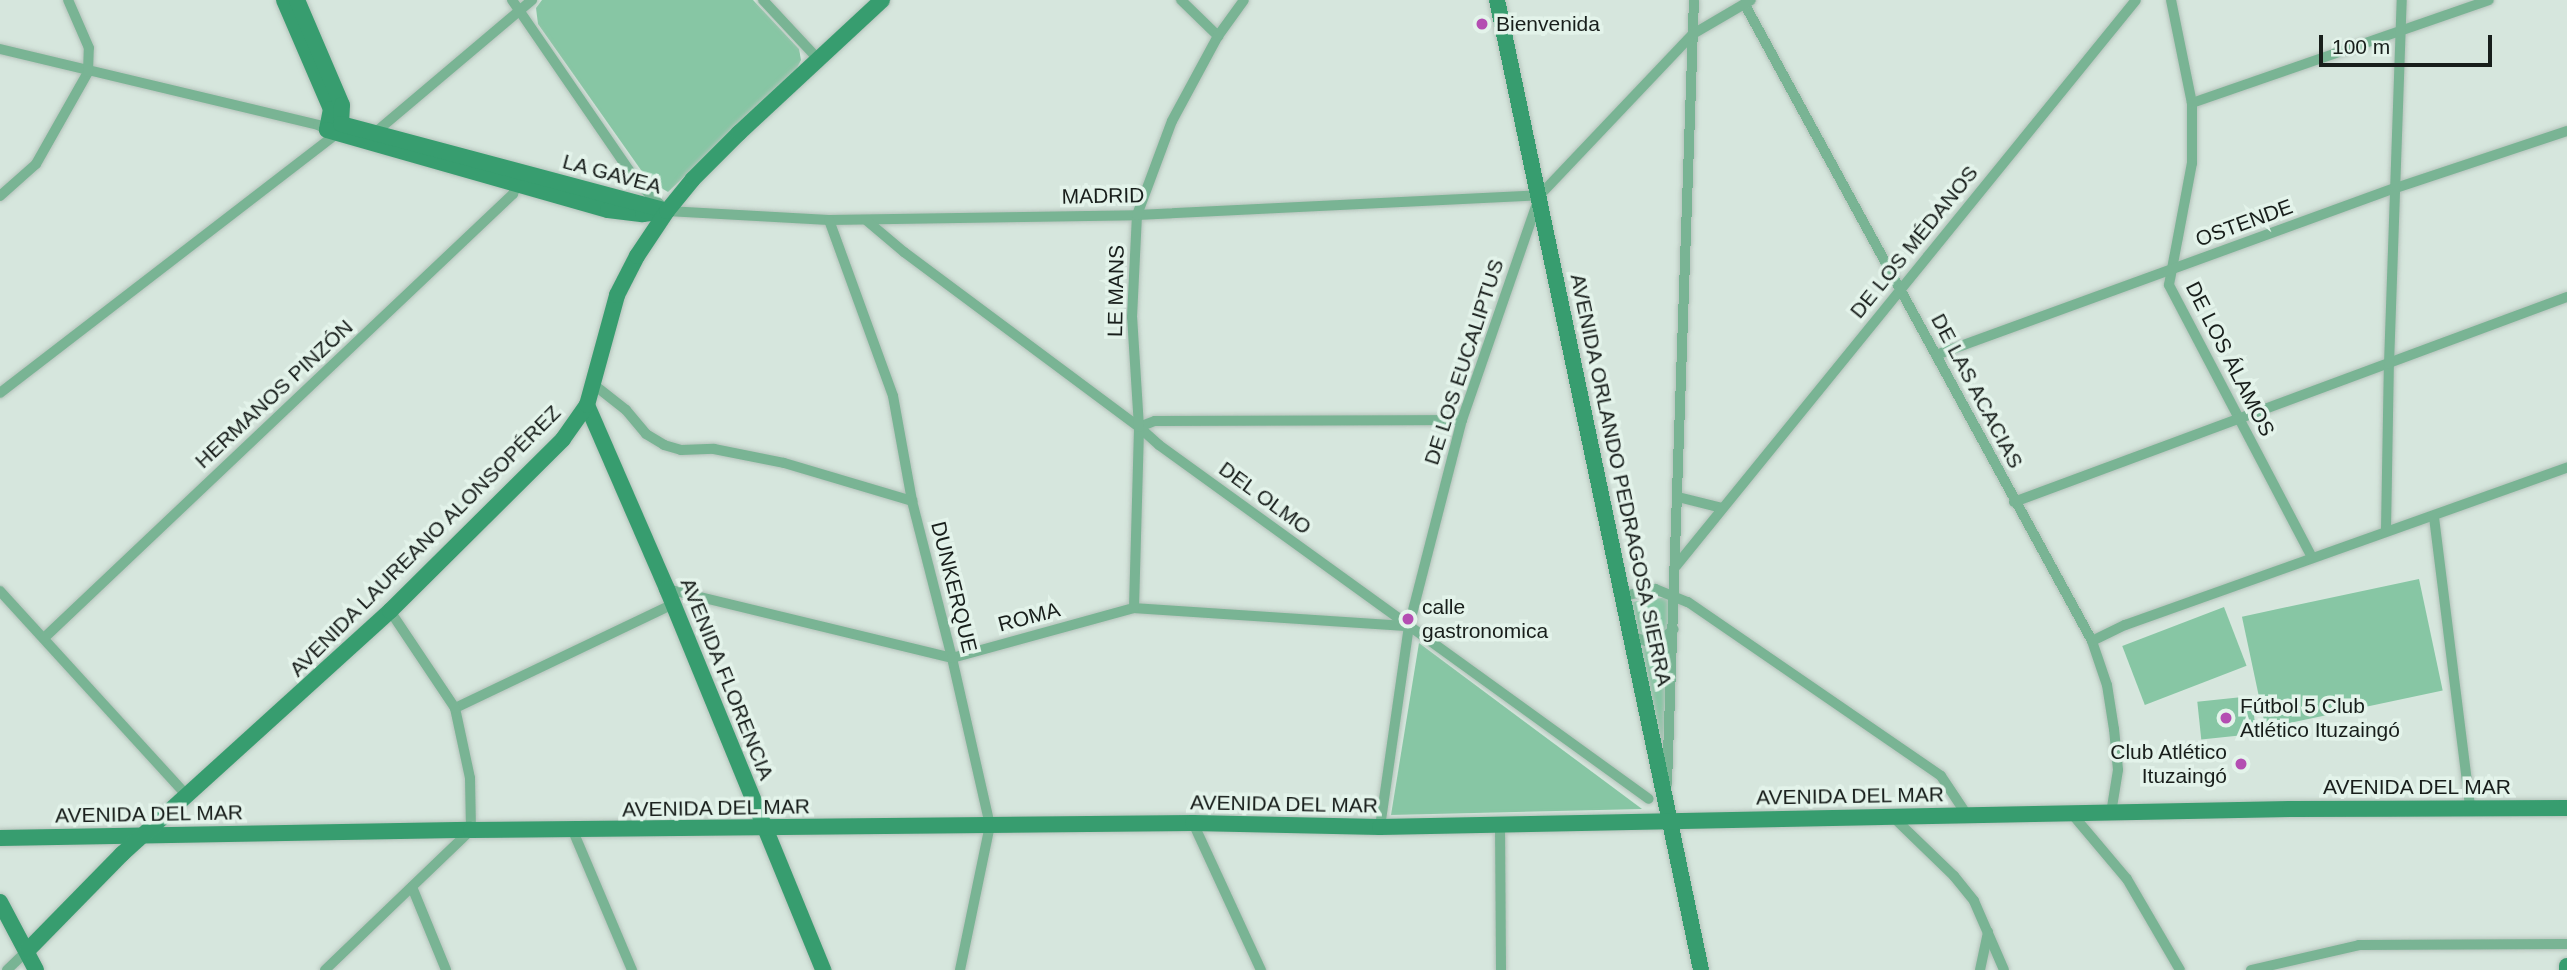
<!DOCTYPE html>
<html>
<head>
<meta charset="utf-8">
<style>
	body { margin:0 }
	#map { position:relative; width:2567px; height:970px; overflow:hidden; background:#d6e6dd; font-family:Arial,sans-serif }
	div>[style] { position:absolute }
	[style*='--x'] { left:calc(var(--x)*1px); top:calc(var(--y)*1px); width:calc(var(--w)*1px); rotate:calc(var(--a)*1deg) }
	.green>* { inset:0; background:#87c6a4; transform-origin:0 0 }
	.roads { filter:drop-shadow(0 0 2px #b4c2ba) drop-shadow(0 0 2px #b4c2ba) }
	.street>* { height:10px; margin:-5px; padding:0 5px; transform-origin:5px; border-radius:5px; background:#79b494 }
	.secondary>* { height:16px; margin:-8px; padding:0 8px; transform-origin:8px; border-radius:8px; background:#379d6f }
	.dots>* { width:19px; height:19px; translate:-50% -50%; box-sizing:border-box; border:4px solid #e3f3ea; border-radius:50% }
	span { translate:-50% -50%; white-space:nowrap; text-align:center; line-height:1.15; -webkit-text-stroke:7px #e3f3ea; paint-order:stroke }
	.poi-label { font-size:21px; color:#181e1b }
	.left { translate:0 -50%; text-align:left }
	.right { translate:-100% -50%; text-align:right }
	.street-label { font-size:21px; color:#181e1b }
	.scale { position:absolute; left:2319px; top:35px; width:173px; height:32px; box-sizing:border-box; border:4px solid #181e1b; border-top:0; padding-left:9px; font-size:21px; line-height:24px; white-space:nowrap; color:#181e1b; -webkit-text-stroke:5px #e3f3ea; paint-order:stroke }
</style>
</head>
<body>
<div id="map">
	<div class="green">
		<div style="clip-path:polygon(542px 0,753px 0,799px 49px,801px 60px,796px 70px,668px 192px,648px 180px,538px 24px,536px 8px)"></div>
		<div style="left:2419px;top:579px;width:114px;height:181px;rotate:78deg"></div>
		<div style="clip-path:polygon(1669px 597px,1663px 749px,1631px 602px)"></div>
		<div style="left:2224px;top:607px;width:63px;height:109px;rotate:69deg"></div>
		<div style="clip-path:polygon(1419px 643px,1642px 809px,1391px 815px)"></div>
		<div style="left:2252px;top:696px;width:38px;height:55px;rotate:84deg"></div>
	</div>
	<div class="roads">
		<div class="street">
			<div style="--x:512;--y:0;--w:222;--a:55.5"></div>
			<div style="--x:638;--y:183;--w:40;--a:44"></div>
			<div style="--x:667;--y:211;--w:162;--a:3.2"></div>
			<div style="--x:829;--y:220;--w:308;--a:-0.9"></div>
			<div style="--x:1137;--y:215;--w:403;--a:-2.8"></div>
			<div style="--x:763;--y:0;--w:82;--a:47"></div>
			<div style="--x:1181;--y:0;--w:52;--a:44.2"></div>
			<div style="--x:2171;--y:0;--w:105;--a:78.5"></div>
			<div style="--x:2192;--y:103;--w:60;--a:90"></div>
			<div style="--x:2192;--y:163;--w:124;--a:100.7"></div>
			<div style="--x:2169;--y:285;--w:307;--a:62.3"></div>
			<div style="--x:1745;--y:5;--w:725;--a:61.38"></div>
			<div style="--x:2092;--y:641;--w:46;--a:71.2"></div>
			<div style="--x:2107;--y:685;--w:45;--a:81"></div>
			<div style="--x:2114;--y:729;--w:41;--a:84.4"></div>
			<div style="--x:2118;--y:770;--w:44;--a:99.2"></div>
			<div style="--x:0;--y:49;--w:327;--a:13.4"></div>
			<div style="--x:318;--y:125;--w:10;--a:29"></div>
			<div style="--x:327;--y:130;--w:4;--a:90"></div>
			<div style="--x:2192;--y:103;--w:314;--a:-19.1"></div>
			<div style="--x:371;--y:136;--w:211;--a:-40.2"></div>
			<div style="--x:0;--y:196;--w:48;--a:-41.6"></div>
			<div style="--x:36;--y:164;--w:106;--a:-60.5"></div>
			<div style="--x:88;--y:72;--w:24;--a:-88"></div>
			<div style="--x:89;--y:48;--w:52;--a:-113.6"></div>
			<div style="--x:829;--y:220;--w:187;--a:70"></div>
			<div style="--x:893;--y:396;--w:107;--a:79.7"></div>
			<div style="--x:912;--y:501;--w:162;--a:75.7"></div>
			<div style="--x:952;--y:658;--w:171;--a:77.2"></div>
			<div style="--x:990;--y:825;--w:148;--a:101.7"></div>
			<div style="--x:866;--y:220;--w:50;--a:40.1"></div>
			<div style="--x:904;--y:252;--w:293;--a:36.7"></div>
			<div style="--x:1139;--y:427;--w:27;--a:42"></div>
			<div style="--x:1159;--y:445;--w:604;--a:35.85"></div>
			<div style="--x:1936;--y:355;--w:489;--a:-20"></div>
			<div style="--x:2396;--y:188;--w:180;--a:-18.4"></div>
			<div style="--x:593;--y:384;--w:42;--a:38.2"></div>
			<div style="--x:626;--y:410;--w:31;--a:50"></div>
			<div style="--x:646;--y:434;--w:21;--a:31"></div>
			<div style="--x:664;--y:445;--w:18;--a:16"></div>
			<div style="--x:681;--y:450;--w:33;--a:-2"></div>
			<div style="--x:714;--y:449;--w:71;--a:11.3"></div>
			<div style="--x:784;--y:463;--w:134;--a:16.5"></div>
			<div style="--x:0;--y:393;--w:428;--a:-37.6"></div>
			<div style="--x:1139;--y:427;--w:17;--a:-21"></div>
			<div style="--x:1155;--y:421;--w:307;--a:-0.2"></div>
			<div style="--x:1678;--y:497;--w:45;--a:14"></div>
			<div style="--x:2014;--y:502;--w:590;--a:-20.34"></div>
			<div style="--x:2434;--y:517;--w:292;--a:82.9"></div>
			<div style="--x:2386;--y:530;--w:166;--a:-89"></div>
			<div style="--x:2389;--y:364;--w:364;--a:-88"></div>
			<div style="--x:1676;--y:566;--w:729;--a:-50.9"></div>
			<div style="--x:667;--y:589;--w:293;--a:13.6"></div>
			<div style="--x:952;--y:658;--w:189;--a:-15.4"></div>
			<div style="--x:1134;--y:608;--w:275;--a:3.8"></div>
			<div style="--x:0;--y:591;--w:277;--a:47.6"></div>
			<div style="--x:1624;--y:596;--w:32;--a:-13"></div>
			<div style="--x:1655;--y:589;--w:35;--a:22"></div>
			<div style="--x:1688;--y:602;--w:307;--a:34.5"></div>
			<div style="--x:1941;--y:776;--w:47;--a:56.3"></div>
			<div style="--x:1134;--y:608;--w:181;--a:-88.4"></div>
			<div style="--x:1139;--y:427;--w:110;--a:-93.6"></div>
			<div style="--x:1132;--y:317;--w:102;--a:-87.2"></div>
			<div style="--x:1137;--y:215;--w:100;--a:-69.6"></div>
			<div style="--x:1172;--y:121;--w:97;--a:-61.6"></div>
			<div style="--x:1218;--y:36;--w:44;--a:-54.2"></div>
			<div style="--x:1634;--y:637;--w:18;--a:19"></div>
			<div style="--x:1651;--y:643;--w:9;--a:-13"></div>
			<div style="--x:1660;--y:641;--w:18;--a:-41"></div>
			<div style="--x:44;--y:638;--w:646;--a:-43.43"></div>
			<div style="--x:513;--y:194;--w:16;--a:-68"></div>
			<div style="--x:2092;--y:641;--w:37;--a:-26"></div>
			<div style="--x:2125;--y:625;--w:469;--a:-19.6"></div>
			<div style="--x:455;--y:708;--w:242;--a:-25.5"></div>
			<div style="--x:1667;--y:784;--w:784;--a:-88.03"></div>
			<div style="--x:2072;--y:814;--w:85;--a:49.8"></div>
			<div style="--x:2127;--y:879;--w:105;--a:59.8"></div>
			<div style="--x:1893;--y:817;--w:85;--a:44"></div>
			<div style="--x:1954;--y:876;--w:32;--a:51"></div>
			<div style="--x:1974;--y:901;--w:75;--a:66.5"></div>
			<div style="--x:1193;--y:823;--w:162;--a:65.2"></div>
			<div style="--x:1500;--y:824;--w:146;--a:89.6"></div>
			<div style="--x:1380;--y:827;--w:203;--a:-81.8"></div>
			<div style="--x:1409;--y:626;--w:213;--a:-75.6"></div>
			<div style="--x:1462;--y:420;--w:238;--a:-70.9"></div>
			<div style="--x:1540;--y:195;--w:222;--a:-46.5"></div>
			<div style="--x:1693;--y:34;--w:67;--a:-30.4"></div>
			<div style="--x:573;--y:831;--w:151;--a:67"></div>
			<div style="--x:412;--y:887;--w:90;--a:67.7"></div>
			<div style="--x:7;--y:970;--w:28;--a:-44"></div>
			<div style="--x:325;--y:970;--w:202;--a:-43.8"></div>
			<div style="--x:471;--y:830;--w:52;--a:-91.1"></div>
			<div style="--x:470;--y:778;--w:72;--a:-102.1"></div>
			<div style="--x:455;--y:708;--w:117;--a:-123.8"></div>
			<div style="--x:1980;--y:970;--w:39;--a:-78"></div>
			<div style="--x:2251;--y:970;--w:111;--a:-13"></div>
			<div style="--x:2359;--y:945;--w:208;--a:-0.3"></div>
		</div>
		<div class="secondary">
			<div style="--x:284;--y:0;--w:119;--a:66.7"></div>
			<div style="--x:331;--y:109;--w:21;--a:101"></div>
			<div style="--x:327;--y:130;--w:292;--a:15.9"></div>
			<div style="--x:608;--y:210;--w:35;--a:7"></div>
			<div style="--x:643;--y:214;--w:24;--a:-7"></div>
			<div style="--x:297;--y:0;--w:114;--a:66.8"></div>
			<div style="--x:342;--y:105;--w:19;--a:93"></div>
			<div style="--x:341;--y:124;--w:331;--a:14.9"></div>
			<div style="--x:1497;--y:0;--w:991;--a:78.12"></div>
			<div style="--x:587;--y:405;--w:201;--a:66.5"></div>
			<div style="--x:667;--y:589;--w:412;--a:67.7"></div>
			<div style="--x:0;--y:838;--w:471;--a:-1"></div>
			<div style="--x:471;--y:830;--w:722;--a:-0.56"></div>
			<div style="--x:1193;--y:823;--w:187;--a:1.2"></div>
			<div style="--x:1380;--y:827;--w:910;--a:-1.13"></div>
			<div style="--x:2290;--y:809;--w:277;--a:-0.2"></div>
			<div style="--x:0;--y:902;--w:77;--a:62.1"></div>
			<div style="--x:27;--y:951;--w:136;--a:-45.6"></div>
			<div style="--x:122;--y:854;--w:362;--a:-42.2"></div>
			<div style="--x:390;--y:611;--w:244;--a:-44.8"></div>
			<div style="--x:563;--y:439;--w:42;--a:-54.8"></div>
			<div style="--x:587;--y:405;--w:114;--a:-74.7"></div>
			<div style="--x:617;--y:295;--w:44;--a:-62.9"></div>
			<div style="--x:637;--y:256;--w:54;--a:-56.3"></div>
			<div style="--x:667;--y:211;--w:41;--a:-50.9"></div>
			<div style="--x:693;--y:179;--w:65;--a:-45"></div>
			<div style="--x:739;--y:133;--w:195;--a:-42.9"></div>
			<div style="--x:2567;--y:970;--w:4;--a:-90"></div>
		</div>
	</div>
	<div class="dots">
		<div style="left:1482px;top:24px;background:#b44eb2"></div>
		<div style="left:1408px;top:619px;background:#b44eb2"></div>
		<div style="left:2226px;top:718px;background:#b44eb2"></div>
		<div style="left:2241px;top:764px;background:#b44eb2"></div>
	</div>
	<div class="poi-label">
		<span class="left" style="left:1496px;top:24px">Bienvenida</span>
		<span class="left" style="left:1422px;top:619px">calle<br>gastronomica</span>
		<span class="left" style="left:2240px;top:718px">Fútbol 5 Club<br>Atlético Ituzaingó</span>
		<span class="right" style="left:2227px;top:764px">Club Atlético<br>Ituzaingó</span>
	</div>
	<div class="street-label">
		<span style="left:612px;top:174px;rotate:15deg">LA GAVEA</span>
		<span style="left:1103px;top:196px;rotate:-1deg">MADRID</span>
		<span style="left:2244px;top:223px;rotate:-20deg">OSTENDE</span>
		<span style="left:1914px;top:242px;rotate:-51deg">DE LOS MÉDANOS</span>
		<span style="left:1116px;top:291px;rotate:-89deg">LE MANS</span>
		<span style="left:2230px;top:359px;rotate:63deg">DE LOS ÁLAMOS</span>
		<span style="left:1464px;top:362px;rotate:-72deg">DE LOS EUCALIPTUS</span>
		<span style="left:1977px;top:391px;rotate:62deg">DE LAS ACACIAS</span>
		<span style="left:274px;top:394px;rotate:-43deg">HERMANOS PINZÓN</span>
		<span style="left:1621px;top:480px;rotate:78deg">AVENIDA ORLANDO PEDRAGOSA SIERRA</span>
		<span style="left:1265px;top:498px;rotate:36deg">DEL OLMO</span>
		<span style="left:425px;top:541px;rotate:-45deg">AVENIDA LAUREANO ALONSOPÉREZ</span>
		<span style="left:954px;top:587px;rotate:76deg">DUNKERQUE</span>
		<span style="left:1029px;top:617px;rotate:-15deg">ROMA</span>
		<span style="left:727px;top:679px;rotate:68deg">AVENIDA FLORENCIA</span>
		<span style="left:2417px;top:787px">AVENIDA DEL MAR</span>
		<span style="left:1850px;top:796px;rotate:-1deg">AVENIDA DEL MAR</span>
		<span style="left:1284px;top:804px;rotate:1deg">AVENIDA DEL MAR</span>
		<span style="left:716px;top:808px;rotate:-1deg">AVENIDA DEL MAR</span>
		<span style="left:149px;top:814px;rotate:-1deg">AVENIDA DEL MAR</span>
	</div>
	<div class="scale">100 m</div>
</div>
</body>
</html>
